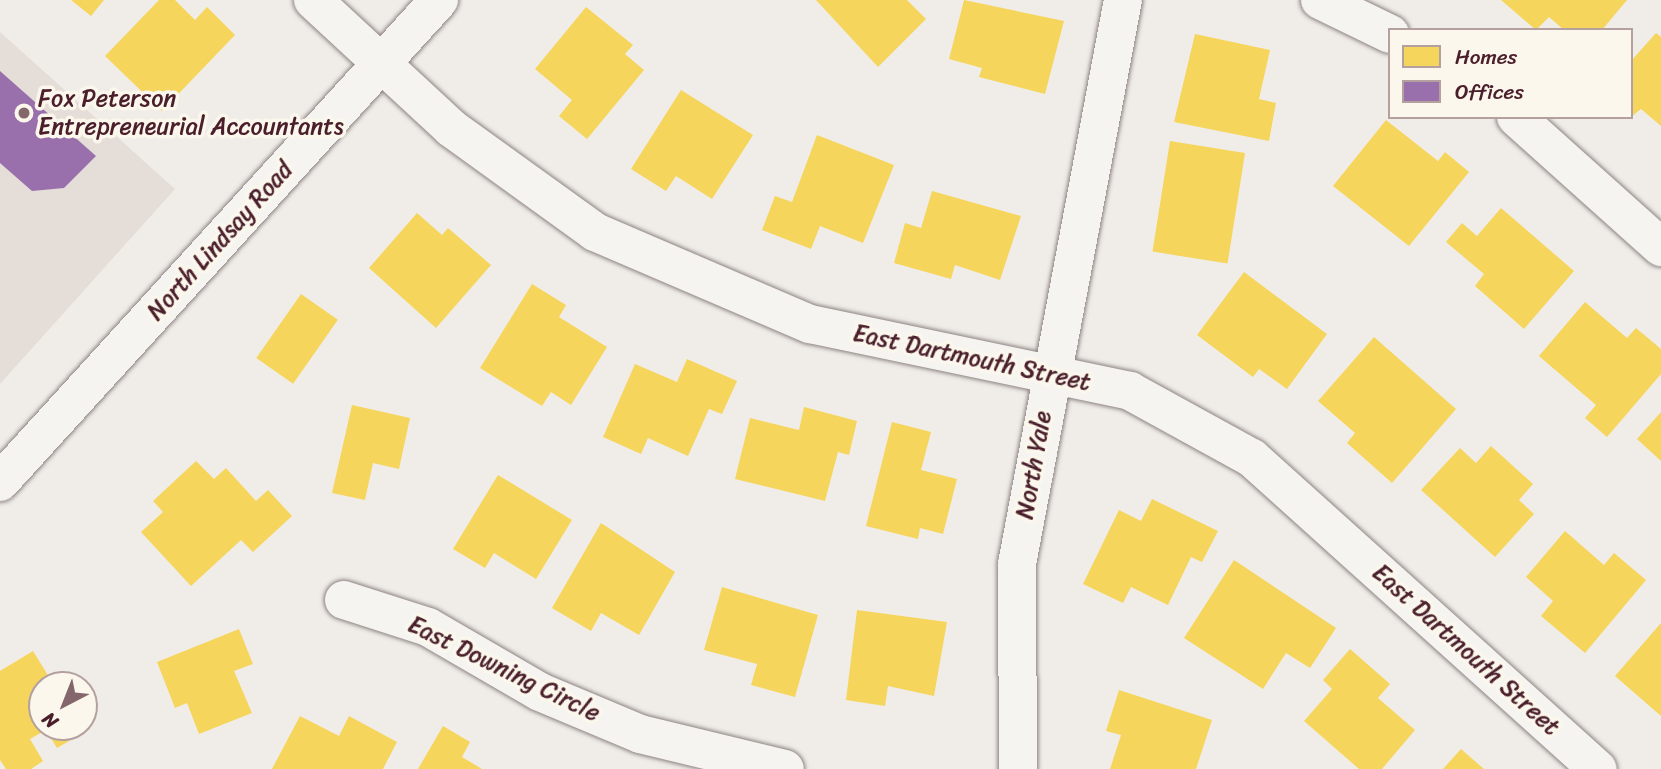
<!DOCTYPE html>
<html>
<head>
<meta charset="utf-8">
<style>
	body { margin:0 }
	#map { position:relative; width:1661px; height:769px; overflow:hidden; background:#f0ede8; font-family:Sriracha,sans-serif }
	div>[style] { position:absolute }
	[style*='--x'] { left:calc(var(--x)*1px); top:calc(var(--y)*1px); width:calc(var(--w)*1px); rotate:calc(var(--a)*1deg) }
	.built>* { inset:0; background:#e5ddd7 }
	.homes>* { inset:0; background:#f6d55c; transform-origin:0 0 }
	.offices>* { inset:0; background:#9970ab }
	.roads { filter:drop-shadow(0 0 2px #8d8383) drop-shadow(0 0 2px #8d8383) }
	.minor>* { height:38px; margin:-19px; padding:0 19px; transform-origin:19px; border-radius:19px; background:#f5f4f0 }
	.major>* { height:38px; margin:-19px; padding:0 19px; transform-origin:19px; border-radius:19px; background:#f5f4f0 }
	.dots>* { width:19px; height:19px; translate:-50% -50%; box-sizing:border-box; border:4px solid #fbf7ec; border-radius:50% }
	span { translate:-50% -50%; white-space:nowrap; text-align:center; line-height:1.15; -webkit-text-stroke:7px #fbf7ec; paint-order:stroke }
	.poi-label { font-size:24px; color:#4a1f2b }
	.left { translate:0 -50%; text-align:left }
	.street-label { font-size:24px; color:#4a1f2b }
	.legend { position:absolute; left:1388px; top:28px; width:245px; height:91px; box-sizing:border-box; background:#fbf7ec; border:2px solid #b4a19f; margin:0; padding:9px 12px; list-style:none; font-size:21px; color:#4a1f2b }
	.legend li { display:flex; align-items:center; gap:14px; height:35px }
	.legend b { width:35px; border:2px solid #b4a19f }
	.north { position:absolute; left:28px; top:671px; width:70px; height:70px; box-sizing:border-box; background:#fbf7ec; border:2px solid #b4a19f; border-radius:50%; rotate:222deg; font-size:19px; font-weight:700; line-height:28px; text-align:center; color:#4a1f2b }
	.north::after { content:''; display:block; margin:auto; width:24px; height:32px; background:#84676d; clip-path:polygon(50% 0,100% 100%,50% 72%,0 100%) }
</style>
</head>
<body>
<div id="map">
	<div class="built">
		<div style="clip-path:polygon(0 32px,175px 189px,0 384px)"></div>
	</div>
	<div class="homes">
		<div style="clip-path:polygon(71px 0,104px 0,91px 16px)"></div>
		<div style="clip-path:polygon(159px 0,175px 0,195px 20px,207px 7px,235px 35px,162px 111px,105px 56px)"></div>
		<div style="clip-path:polygon(816px 0,907px 0,926px 19px,878px 67px)"></div>
		<div style="clip-path:polygon(964px 0,1064px 21px,1045px 94px,979px 77px,982px 68px,949px 59px)"></div>
		<div style="clip-path:polygon(1501px 0,1627px 0,1602px 30px,1564px 30px,1549px 17px,1536px 30px)"></div>
		<div style="clip-path:polygon(586px 7px,633px 45px,625px 54px,644px 70px,587px 139px,559px 116px,572px 100px,535px 69px)"></div>
		<div style="clip-path:polygon(1656px 33px,1661px 37px,1661px 126px,1641px 109px,1631px 117px,1631px 61px)"></div>
		<div style="clip-path:polygon(1195px 34px,1270px 50px,1259px 99px,1276px 103px,1269px 141px,1174px 122px)"></div>
		<div style="clip-path:polygon(681px 90px,753px 135px,712px 199px,676px 176px,666px 191px,631px 169px)"></div>
		<div style="clip-path:polygon(1386px 120px,1438px 161px,1445px 152px,1469px 172px,1409px 246px,1333px 186px)"></div>
		<div style="clip-path:polygon(817px 135px,894px 165px,863px 243px,820px 226px,811px 249px,762px 230px,775px 196px,792px 202px)"></div>
		<div style="left:1170px;top:141px;width:76px;height:112px;rotate:9deg"></div>
		<div style="clip-path:polygon(932px 191px,1021px 216px,1000px 280px,955px 265px,951px 279px,894px 263px,905px 223px,921px 228px)"></div>
		<div style="clip-path:polygon(1501px 208px,1574px 271px,1524px 329px,1475px 286px,1484px 274px,1446px 242px,1462px 223px,1477px 236px)"></div>
		<div style="clip-path:polygon(417px 213px,442px 235px,448px 228px,491px 265px,436px 328px,369px 268px)"></div>
		<div style="clip-path:polygon(1244px 272px,1327px 334px,1287px 389px,1259px 369px,1253px 377px,1197px 335px)"></div>
		<div style="clip-path:polygon(532px 284px,566px 305px,559px 317px,607px 347px,571px 405px,551px 392px,542px 406px,480px 368px)"></div>
		<div style="left:301px;top:294px;width:45px;height:78px;rotate:35deg"></div>
		<div style="clip-path:polygon(1585px 302px,1627px 338px,1636px 328px,1661px 349px,1661px 374px,1607px 437px,1585px 418px,1596px 405px,1539px 356px)"></div>
		<div style="clip-path:polygon(1374px 337px,1456px 409px,1392px 483px,1347px 443px,1355px 433px,1318px 401px)"></div>
		<div style="clip-path:polygon(687px 359px,737px 381px,722px 414px,709px 409px,688px 456px,648px 438px,641px 454px,603px 437px,635px 364px,677px 382px)"></div>
		<div style="clip-path:polygon(352px 405px,410px 418px,399px 469px,373px 463px,365px 500px,332px 493px)"></div>
		<div style="clip-path:polygon(804px 407px,857px 421px,849px 455px,838px 452px,825px 501px,735px 479px,750px 418px,799px 430px)"></div>
		<div style="clip-path:polygon(1661px 412px,1661px 461px,1637px 439px)"></div>
		<div style="clip-path:polygon(892px 422px,931px 432px,921px 470px,957px 479px,943px 534px,920px 528px,918px 539px,866px 526px)"></div>
		<div style="clip-path:polygon(1491px 446px,1533px 484px,1519px 500px,1534px 514px,1495px 557px,1421px 490px,1460px 448px,1476px 463px)"></div>
		<div style="clip-path:polygon(196px 461px,214px 479px,226px 468px,256px 501px,268px 490px,292px 516px,253px 552px,241px 540px,191px 586px,141px 532px,163px 512px,153px 501px)"></div>
		<div style="clip-path:polygon(498px 475px,572px 520px,536px 579px,494px 553px,485px 568px,453px 549px)"></div>
		<div style="clip-path:polygon(1152px 499px,1218px 531px,1202px 562px,1191px 557px,1168px 605px,1131px 587px,1123px 603px,1083px 584px,1119px 510px,1141px 521px)"></div>
		<div style="clip-path:polygon(601px 523px,675px 572px,639px 635px,601px 613px,591px 631px,552px 608px)"></div>
		<div style="clip-path:polygon(1565px 531px,1604px 565px,1614px 553px,1646px 580px,1585px 653px,1541px 616px,1553px 601px,1526px 577px)"></div>
		<div style="clip-path:polygon(1234px 560px,1336px 628px,1310px 668px,1286px 653px,1263px 689px,1184px 638px)"></div>
		<div style="clip-path:polygon(722px 587px,818px 615px,795px 697px,751px 685px,757px 664px,704px 650px)"></div>
		<div style="clip-path:polygon(857px 610px,947px 622px,934px 696px,888px 686px,885px 706px,846px 700px)"></div>
		<div style="clip-path:polygon(1661px 623px,1661px 716px,1615px 676px)"></div>
		<div style="clip-path:polygon(239px 629px,253px 664px,234px 671px,252px 713px,199px 734px,187px 703px,175px 708px,157px 662px)"></div>
		<div style="clip-path:polygon(1350px 649px,1390px 684px,1378px 698px,1415px 730px,1382px 769px,1359px 769px,1304px 721px,1332px 689px,1323px 680px)"></div>
		<div style="clip-path:polygon(33px 651px,54px 685px,42px 685px,42px 727px,79px 727px,83px 733px,57px 748px,46px 730px,30px 739px,43px 761px,31px 769px,6px 769px,0 760px,0 671px)"></div>
		<div style="clip-path:polygon(1119px 690px,1212px 720px,1196px 769px,1110px 769px,1121px 735px,1106px 731px)"></div>
		<div style="clip-path:polygon(300px 716px,339px 736px,349px 716px,397px 742px,383px 769px,272px 769px)"></div>
		<div style="clip-path:polygon(443px 726px,470px 742px,462px 757px,482px 769px,418px 769px)"></div>
		<div style="clip-path:polygon(1461px 749px,1484px 769px,1443px 769px)"></div>
	</div>
	<div class="offices">
		<div style="clip-path:polygon(0 71px,96px 156px,64px 188px,32px 191px,0 163px)"></div>
	</div>
	<div class="roads">
		<div class="minor">
			<div style="--x:313;--y:0;--w:188;--a:42.8"></div>
			<div style="--x:451;--y:128;--w:178;--a:35.8"></div>
			<div style="--x:595;--y:232;--w:234;--a:23.2"></div>
			<div style="--x:810;--y:324;--w:327;--a:11.8"></div>
			<div style="--x:1130;--y:391;--w:139;--a:28.8"></div>
			<div style="--x:1252;--y:458;--w:465;--a:42"></div>
			<div style="--x:1320;--y:0;--w:78;--a:25.9"></div>
			<div style="--x:1516;--y:117;--w:195;--a:41.9"></div>
			<div style="--x:344;--y:600;--w:88;--a:17.8"></div>
			<div style="--x:428;--y:627;--w:129;--a:30.1"></div>
			<div style="--x:540;--y:692;--w:108;--a:22.8"></div>
			<div style="--x:640;--y:734;--w:149;--a:13.6"></div>
			<div style="--x:1018;--y:769;--w:205;--a:-90.3"></div>
			<div style="--x:1017;--y:564;--w:574;--a:-79.36"></div>
		</div>
		<div class="major">
			<div style="--x:0;--y:482;--w:652;--a:-47.67"></div>
		</div>
	</div>
	<div class="dots">
		<div style="left:24px;top:113px;background:#84676d"></div>
	</div>
	<div class="poi-label">
		<span class="left" style="left:38px;top:113px">Fox Peterson<br>Entrepreneurial Accountants</span>
	</div>
	<div class="street-label">
		<span style="left:220px;top:241px;rotate:-48deg">North Lindsay Road</span>
		<span style="left:972px;top:358px;rotate:12deg">East Dartmouth Street</span>
		<span style="left:1034px;top:465px;rotate:-80deg">North Yale</span>
		<span style="left:1466px;top:650px;rotate:42deg">East Dartmouth Street</span>
		<span style="left:504px;top:669px;rotate:26deg">East Downing Circle</span>
	</div>
	<ul class="legend">
	<li><b style="height:19px;background:#f6d55c"></b>Homes</li>
	<li><b style="height:19px;background:#9970ab"></b>Offices</li>
	</ul>
	<div class="north">N</div>
</div>
</body>
</html>
